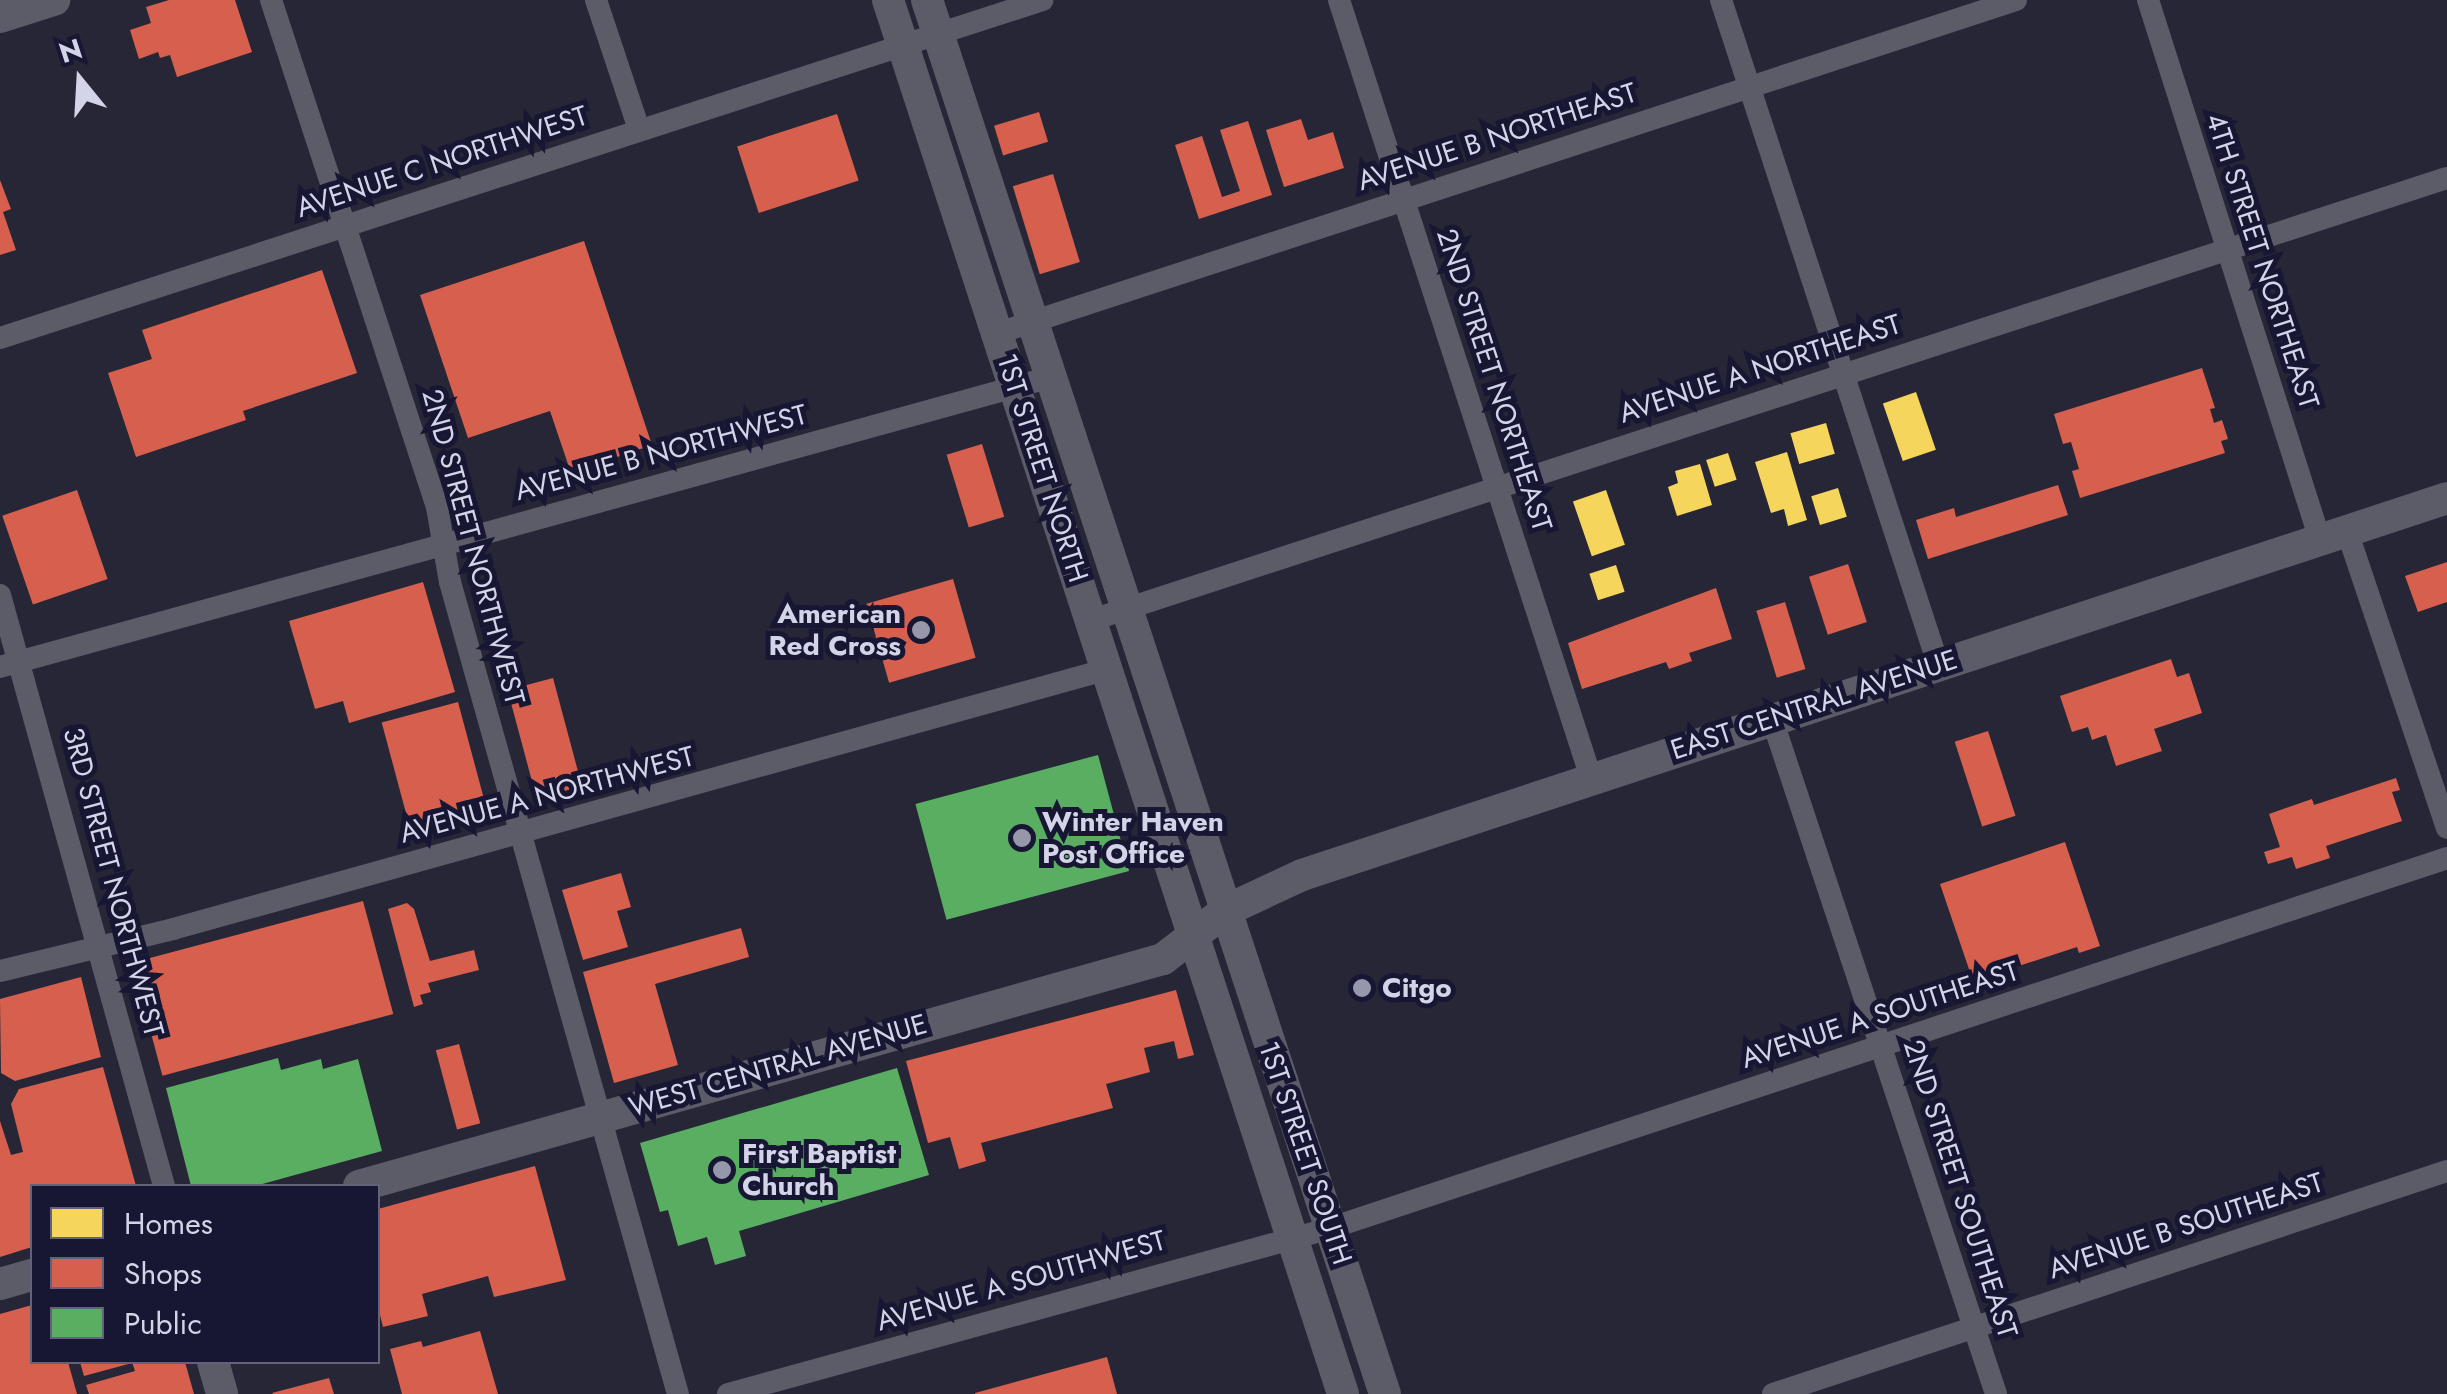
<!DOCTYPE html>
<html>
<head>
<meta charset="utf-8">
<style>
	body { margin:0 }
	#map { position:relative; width:2447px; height:1394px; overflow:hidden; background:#262637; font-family:Jost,sans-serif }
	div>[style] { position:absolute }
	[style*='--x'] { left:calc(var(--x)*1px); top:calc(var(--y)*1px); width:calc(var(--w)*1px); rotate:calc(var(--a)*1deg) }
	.homes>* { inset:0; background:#f6d55c; transform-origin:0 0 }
	.shops>* { inset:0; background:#d6604d; transform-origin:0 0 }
	.public>* { inset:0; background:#5aae61; transform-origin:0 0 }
	.street>* { height:22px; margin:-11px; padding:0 11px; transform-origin:11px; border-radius:11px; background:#5c5c69 }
	.secondary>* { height:32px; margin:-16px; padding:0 16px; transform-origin:16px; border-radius:16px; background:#5c5c69 }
	.dots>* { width:28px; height:28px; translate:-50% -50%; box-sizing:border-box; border:5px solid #171733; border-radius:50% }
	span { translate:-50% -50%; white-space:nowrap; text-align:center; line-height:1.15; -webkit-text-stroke:10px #171733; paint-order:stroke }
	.street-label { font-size:28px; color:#d3d4e8 }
	.poi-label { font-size:28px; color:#d3d4e8; font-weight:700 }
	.right { translate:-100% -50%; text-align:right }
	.left { translate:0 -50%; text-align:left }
	.legend { position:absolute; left:30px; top:1184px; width:350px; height:180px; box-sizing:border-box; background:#171733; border:2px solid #62637b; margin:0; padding:12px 18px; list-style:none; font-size:30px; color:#d3d4e8 }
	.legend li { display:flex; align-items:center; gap:20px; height:50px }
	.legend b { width:50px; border:2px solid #62637b }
	.north { position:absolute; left:30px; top:30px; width:100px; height:100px; -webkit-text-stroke:8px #171733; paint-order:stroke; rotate:342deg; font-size:28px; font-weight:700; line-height:40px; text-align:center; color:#d3d4e8 }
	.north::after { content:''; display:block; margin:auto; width:35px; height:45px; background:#d3d4e8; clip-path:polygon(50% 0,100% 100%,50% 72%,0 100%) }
</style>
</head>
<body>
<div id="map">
	<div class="homes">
		<div style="left:1916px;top:392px;width:61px;height:35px;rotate:71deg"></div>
		<div style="left:1826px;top:423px;width:32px;height:37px;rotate:74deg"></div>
		<div style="clip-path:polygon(1787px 452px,1807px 520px,1788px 526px,1784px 509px,1771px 513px,1755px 462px)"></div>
		<div style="left:1728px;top:453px;width:28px;height:23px;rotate:72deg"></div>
		<div style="clip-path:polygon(1700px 464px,1712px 505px,1677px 516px,1668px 487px,1678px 483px,1675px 471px)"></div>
		<div style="left:1838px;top:488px;width:30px;height:28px;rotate:73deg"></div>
		<div style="left:1606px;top:490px;width:58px;height:35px;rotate:71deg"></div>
		<div style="left:1616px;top:565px;width:28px;height:28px;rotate:72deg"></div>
	</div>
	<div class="shops">
		<div style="clip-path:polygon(169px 0,235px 0,252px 52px,177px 77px,170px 55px,160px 58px,158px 52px,139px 59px,130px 30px,151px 23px,146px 7px)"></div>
		<div style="left:1039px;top:112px;width:31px;height:47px;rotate:73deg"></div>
		<div style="left:837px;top:114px;width:70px;height:105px;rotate:72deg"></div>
		<div style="clip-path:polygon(1301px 119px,1308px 140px,1333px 132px,1344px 168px,1284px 187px,1266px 130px)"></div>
		<div style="clip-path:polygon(1248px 121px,1272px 195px,1199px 219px,1175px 145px,1202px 136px,1222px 197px,1240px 191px,1220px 130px)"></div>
		<div style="left:1053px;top:174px;width:92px;height:42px;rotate:73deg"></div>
		<div style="clip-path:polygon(0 180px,11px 209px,3px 212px,16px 250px,0 255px)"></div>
		<div style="clip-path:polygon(584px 241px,652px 445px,571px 473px,550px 411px,468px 438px,420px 295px)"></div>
		<div style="clip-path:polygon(322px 270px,357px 373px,243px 411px,246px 420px,136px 457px,108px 373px,152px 359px,142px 330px)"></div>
		<div style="clip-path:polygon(2202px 368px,2215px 408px,2210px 409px,2214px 423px,2222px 420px,2228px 439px,2221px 441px,2225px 453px,2080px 498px,2072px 471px,2079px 469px,2071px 442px,2063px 444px,2054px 414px)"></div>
		<div style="left:982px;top:444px;width:76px;height:37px;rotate:73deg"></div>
		<div style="clip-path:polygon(2058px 485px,2068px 515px,1928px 559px,1916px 520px,1954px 508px,1956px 517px)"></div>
		<div style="left:77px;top:490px;width:94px;height:79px;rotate:71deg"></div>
		<div style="clip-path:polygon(2447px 562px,2447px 602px,2418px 612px,2405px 576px)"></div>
		<div style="left:1848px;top:564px;width:61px;height:41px;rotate:72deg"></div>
		<div style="left:953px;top:579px;width:82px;height:90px;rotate:74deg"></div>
		<div style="clip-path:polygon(423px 582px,455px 692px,349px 723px,343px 701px,315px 709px,289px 621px)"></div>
		<div style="clip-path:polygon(1716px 588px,1732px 639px,1689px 653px,1692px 661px,1669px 669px,1666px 662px,1582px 689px,1568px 643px)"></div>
		<div style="left:1785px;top:602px;width:70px;height:30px;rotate:73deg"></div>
		<div style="clip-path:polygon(2171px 659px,2177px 677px,2189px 673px,2202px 713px,2154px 729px,2162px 751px,2116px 766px,2106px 735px,2092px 740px,2088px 727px,2072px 732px,2060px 696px)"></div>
		<div style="left:553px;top:678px;width:112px;height:47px;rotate:75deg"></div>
		<div style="left:458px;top:702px;width:116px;height:79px;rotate:75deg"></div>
		<div style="left:1988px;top:731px;width:89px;height:35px;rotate:72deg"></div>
		<div style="clip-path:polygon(2396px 778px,2400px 790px,2392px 792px,2402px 821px,2326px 846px,2330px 858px,2296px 869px,2292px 857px,2268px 864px,2264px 852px,2280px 847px,2269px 814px,2312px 799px,2314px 805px)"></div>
		<div style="clip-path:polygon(2065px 842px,2100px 946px,2079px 953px,2077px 947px,1973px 981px,1940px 884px)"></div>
		<div style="clip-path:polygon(621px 873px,631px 907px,617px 911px,628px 947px,583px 960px,562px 890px)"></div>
		<div style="left:363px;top:901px;width:117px;height:239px;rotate:75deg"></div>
		<div style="clip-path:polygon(407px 903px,414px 909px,430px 961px,474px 950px,479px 970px,428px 983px,431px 992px,420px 995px,423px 1004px,414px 1007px,388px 909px)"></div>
		<div style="clip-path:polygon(741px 928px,749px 957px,655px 984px,678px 1065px,614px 1083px,583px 972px)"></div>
		<div style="clip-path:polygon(81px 977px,101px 1057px,15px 1081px,1px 1073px,0 999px)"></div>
		<div style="clip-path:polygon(1176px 990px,1194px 1055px,1178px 1059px,1174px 1041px,1144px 1048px,1150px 1072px,1106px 1084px,1113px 1108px,981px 1143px,986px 1161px,959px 1169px,950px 1137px,928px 1143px,906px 1061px)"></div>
		<div style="left:459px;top:1044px;width:82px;height:24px;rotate:75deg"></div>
		<div style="clip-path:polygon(103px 1067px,136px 1186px,32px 1186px,32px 1247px,0 1257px,0 1121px,11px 1155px,23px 1152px,11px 1104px,19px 1089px)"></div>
		<div style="clip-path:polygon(535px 1166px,566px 1280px,494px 1297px,488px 1276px,422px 1294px,428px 1316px,383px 1327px,378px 1307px,378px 1209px)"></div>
		<div style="clip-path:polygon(32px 1305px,32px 1362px,68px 1362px,77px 1394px,0 1394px,0 1314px)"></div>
		<div style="clip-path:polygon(480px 1331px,498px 1394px,402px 1394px,390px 1349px,421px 1341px,423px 1347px)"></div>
		<div style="clip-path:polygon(1107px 1357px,1117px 1394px,975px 1394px,975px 1393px)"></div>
		<div style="clip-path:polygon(80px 1362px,132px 1362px,132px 1363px,84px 1376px)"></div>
		<div style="clip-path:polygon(132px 1362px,185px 1362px,194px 1394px,89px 1394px,86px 1385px,135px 1371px)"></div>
		<div style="clip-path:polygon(329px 1378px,334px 1394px,273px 1394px,272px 1393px)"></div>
	</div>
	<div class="public">
		<div style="left:1098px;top:755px;width:120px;height:189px;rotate:75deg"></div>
		<div style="clip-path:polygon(278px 1058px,281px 1070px,321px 1059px,323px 1069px,358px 1059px,382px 1151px,255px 1186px,191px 1186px,166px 1088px)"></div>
		<div style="clip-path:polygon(897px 1068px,929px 1175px,739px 1231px,746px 1256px,715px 1265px,707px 1237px,678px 1246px,668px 1210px,660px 1212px,640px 1143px)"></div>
	</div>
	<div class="street">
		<div style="--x:271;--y:0;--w:533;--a:71.87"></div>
		<div style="--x:437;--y:507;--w:76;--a:80.2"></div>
		<div style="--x:450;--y:582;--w:843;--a:74.32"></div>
		<div style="--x:596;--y:0;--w:136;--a:71.6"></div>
		<div style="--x:1339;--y:0;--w:818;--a:72.05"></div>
		<div style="--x:1721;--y:0;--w:699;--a:71.9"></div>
		<div style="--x:2148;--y:0;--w:567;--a:72.33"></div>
		<div style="--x:998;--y:333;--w:1071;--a:-18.11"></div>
		<div style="--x:0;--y:338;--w:1096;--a:-17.96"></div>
		<div style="--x:2347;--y:531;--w:313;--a:71.4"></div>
		<div style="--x:0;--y:595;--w:613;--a:74.49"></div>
		<div style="--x:1092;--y:620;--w:1425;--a:-18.07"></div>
		<div style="--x:0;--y:667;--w:1087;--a:-15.42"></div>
		<div style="--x:1772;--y:719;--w:711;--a:71.64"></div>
		<div style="--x:0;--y:971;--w:178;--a:-13.6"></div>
		<div style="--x:173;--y:929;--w:970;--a:-15.54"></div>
		<div style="--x:728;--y:1394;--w:625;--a:-15.39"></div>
		<div style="--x:1331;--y:1228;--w:1176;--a:-18.34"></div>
		<div style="--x:1773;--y:1394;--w:710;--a:-18.31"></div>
	</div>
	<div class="secondary">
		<div style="--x:888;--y:0;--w:1466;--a:71.92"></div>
		<div style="--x:927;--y:0;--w:1467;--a:71.81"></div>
		<div style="--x:0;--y:17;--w:57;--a:-17.5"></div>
		<div style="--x:359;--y:1186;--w:835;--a:-15.77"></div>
		<div style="--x:1163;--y:959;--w:78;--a:-37.7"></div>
		<div style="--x:1225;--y:911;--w:85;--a:-25.1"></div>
		<div style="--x:1302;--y:875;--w:1205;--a:-18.22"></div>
		<div style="--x:0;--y:1284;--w:33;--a:-16"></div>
		<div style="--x:213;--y:1362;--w:33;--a:74"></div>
	</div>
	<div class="dots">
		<div style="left:921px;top:630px;background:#9697aa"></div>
		<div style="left:1022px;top:838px;background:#9697aa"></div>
		<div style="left:1362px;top:988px;background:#9697aa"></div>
		<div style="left:722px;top:1170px;background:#9697aa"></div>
	</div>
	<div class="street-label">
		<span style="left:1497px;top:137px;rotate:-18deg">AVENUE B NORTHEAST</span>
		<span style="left:442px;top:162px;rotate:-18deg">AVENUE C NORTHWEST</span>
		<span style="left:2262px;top:261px;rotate:72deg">4TH STREET NORTHEAST</span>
		<span style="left:1760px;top:369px;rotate:-18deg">AVENUE A NORTHEAST</span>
		<span style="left:1494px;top:380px;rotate:72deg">2ND STREET NORTHEAST</span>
		<span style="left:661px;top:453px;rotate:-15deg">AVENUE B NORTHWEST</span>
		<span style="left:1042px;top:468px;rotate:72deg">1ST STREET NORTH</span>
		<span style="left:473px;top:547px;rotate:75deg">2ND STREET NORTHWEST</span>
		<span style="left:1814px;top:705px;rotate:-18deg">EAST CENTRAL AVENUE</span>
		<span style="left:547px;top:795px;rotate:-15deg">AVENUE A NORTHWEST</span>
		<span style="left:113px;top:882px;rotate:75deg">3RD STREET NORTHWEST</span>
		<span style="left:1880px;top:1015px;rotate:-18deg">AVENUE A SOUTHEAST</span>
		<span style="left:778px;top:1066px;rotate:-16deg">WEST CENTRAL AVENUE</span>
		<span style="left:1305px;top:1153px;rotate:71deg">1ST STREET SOUTH</span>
		<span style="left:1960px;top:1189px;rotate:72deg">2ND STREET SOUTHEAST</span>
		<span style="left:2186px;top:1226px;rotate:-18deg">AVENUE B SOUTHEAST</span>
		<span style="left:1021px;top:1281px;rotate:-16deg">AVENUE A SOUTHWEST</span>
	</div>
	<div class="poi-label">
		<span class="right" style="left:901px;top:630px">American<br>Red Cross</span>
		<span class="left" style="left:1042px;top:838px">Winter Haven<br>Post Office</span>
		<span class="left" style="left:1382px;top:988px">Citgo</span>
		<span class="left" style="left:742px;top:1170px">First Baptist<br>Church</span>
	</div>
	<ul class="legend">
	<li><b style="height:28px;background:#f6d55c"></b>Homes</li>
	<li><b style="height:28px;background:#d6604d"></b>Shops</li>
	<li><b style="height:28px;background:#5aae61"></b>Public</li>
	</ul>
	<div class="north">N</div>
</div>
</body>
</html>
